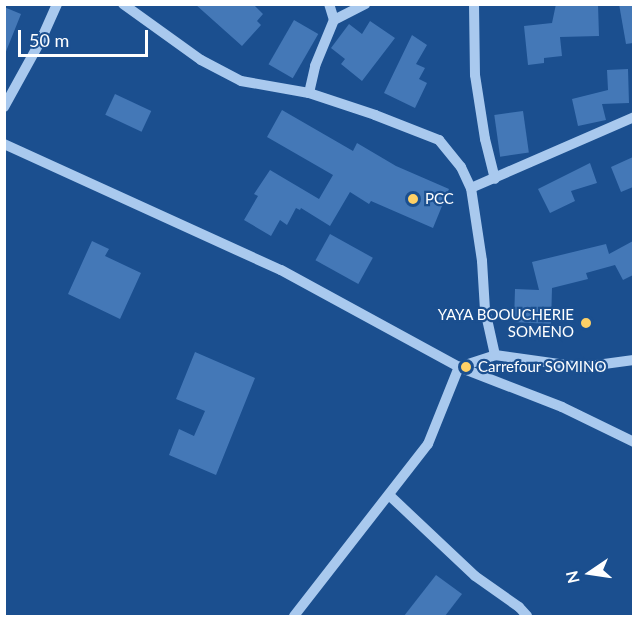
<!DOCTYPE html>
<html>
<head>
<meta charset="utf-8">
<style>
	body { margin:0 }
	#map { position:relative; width:638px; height:621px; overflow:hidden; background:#1b4f8f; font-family:Lato,sans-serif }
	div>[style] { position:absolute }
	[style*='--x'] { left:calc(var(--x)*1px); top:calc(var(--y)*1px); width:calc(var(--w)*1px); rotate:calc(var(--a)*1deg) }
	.building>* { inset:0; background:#4478b7; transform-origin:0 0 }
	.minor>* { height:10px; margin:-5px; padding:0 5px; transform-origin:5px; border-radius:5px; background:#a9c9ee }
	.dots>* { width:16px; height:16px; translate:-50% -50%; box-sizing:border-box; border:3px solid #1b4f8f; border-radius:50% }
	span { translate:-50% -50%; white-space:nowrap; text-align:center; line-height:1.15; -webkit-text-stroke:4.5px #1b4f8f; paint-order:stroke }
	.poi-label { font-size:15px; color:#fff }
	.left { translate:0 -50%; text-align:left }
	.right { translate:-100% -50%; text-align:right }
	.frame { position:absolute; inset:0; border:6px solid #fff; pointer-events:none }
	.north { position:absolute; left:560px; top:543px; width:60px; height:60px; -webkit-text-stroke:4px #1b4f8f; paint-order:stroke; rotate:257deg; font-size:16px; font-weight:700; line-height:24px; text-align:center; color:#fff }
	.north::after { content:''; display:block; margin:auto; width:21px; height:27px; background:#fff; clip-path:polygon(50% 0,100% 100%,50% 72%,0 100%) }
	.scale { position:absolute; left:18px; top:30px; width:130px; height:27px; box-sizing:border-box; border:3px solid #fff; border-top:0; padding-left:8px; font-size:18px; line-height:21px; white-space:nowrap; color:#fff; -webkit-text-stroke:4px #1b4f8f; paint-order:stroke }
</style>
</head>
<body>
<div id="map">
	<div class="building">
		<div style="clip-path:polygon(195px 4px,253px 4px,263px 14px,257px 21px,261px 25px,242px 46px)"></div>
		<div style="clip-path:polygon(556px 4px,598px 4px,599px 36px,560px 37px,562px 56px,544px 58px,544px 63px,528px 65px,524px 26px,552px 23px)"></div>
		<div style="clip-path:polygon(619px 4px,633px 4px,633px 43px,626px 44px)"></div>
		<div style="clip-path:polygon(4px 7px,21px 14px,5px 54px,4px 54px)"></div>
		<div style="left:294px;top:20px;width:28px;height:51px;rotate:30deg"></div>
		<div style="clip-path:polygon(370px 21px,395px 38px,362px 81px,341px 64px,345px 59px,331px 48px,349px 24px,362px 34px)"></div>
		<div style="clip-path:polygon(412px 35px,427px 45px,416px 64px,425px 68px,419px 79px,427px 83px,415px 108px,384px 93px)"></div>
		<div style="clip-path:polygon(628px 69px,629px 103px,602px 104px,606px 120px,578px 126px,572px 99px,608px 90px,607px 70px)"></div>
		<div style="left:115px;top:94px;width:40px;height:23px;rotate:25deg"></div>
		<div style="clip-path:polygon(282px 110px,353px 151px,357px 143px,396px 166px,449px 189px,433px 228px,371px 201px,369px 204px,350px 192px,330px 226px,301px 208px,300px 210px,296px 208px,287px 225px,280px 220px,271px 236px,244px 220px,258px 196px,254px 194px,270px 170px,319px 199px,333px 175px,267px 137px)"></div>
		<div style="left:523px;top:111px;width:42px;height:29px;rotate:82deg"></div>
		<div style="clip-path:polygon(633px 157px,633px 187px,621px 192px,611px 167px)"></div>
		<div style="clip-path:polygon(590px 163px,597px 183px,571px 191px,575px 201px,550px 213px,538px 189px)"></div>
		<div style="left:330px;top:234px;width:49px;height:30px;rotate:29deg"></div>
		<div style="clip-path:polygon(92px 241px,109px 249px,105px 256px,141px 273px,120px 319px,68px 294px)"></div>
		<div style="clip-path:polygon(633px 241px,633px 275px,623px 280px,615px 265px,586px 273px,588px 279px,552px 288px,551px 324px,514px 322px,515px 289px,539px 290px,532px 262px,606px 244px,609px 254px)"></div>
		<div style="clip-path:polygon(195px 352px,255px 378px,216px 475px,169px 455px,179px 429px,194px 436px,205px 411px,176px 399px)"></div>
		<div style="clip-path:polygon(436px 575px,462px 594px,445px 616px,404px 616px)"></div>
	</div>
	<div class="minor">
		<div style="--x:123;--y:4;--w:96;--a:35.7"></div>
		<div style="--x:201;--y:60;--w:45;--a:27.7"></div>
		<div style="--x:241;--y:81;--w:69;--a:10"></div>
		<div style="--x:309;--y:93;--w:70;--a:18.4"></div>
		<div style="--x:375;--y:115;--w:69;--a:21.3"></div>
		<div style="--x:439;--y:140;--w:35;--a:51"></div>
		<div style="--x:461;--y:167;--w:23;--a:65"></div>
		<div style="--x:471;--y:188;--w:74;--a:81.4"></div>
		<div style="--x:482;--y:261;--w:49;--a:86.5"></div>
		<div style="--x:485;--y:310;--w:46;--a:77.5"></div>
		<div style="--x:474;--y:4;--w:71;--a:89.2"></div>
		<div style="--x:475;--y:75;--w:65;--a:81.1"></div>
		<div style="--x:485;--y:139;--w:41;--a:76"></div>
		<div style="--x:334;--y:20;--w:35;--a:-27"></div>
		<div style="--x:309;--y:93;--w:28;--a:-77"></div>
		<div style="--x:315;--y:66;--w:50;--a:-67.6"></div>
		<div style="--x:334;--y:20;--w:17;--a:-107"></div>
		<div style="--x:4;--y:107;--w:77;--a:-61.1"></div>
		<div style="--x:41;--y:40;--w:39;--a:-66"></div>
		<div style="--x:4;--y:144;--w:304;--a:24.5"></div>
		<div style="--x:281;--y:270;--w:203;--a:28.6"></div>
		<div style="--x:459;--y:367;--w:110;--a:21.2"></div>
		<div style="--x:562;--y:407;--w:80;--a:25.9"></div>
		<div style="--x:471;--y:188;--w:178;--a:-23.5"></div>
		<div style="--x:389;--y:495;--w:118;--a:43.3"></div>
		<div style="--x:475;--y:576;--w:54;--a:35.2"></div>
		<div style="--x:519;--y:607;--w:12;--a:48"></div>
		<div style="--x:294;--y:616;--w:218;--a:-52.1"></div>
		<div style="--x:428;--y:444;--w:83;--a:-68.1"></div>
		<div style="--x:459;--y:367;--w:38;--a:-18"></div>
		<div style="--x:495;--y:355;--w:88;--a:7.9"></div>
		<div style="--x:582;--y:367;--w:52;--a:-7.7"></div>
	</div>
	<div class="dots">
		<div style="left:413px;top:199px;background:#ffd166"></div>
		<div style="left:586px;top:323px;background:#ffd166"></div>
		<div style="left:466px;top:367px;background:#ffd166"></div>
	</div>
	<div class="poi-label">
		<span class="left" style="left:425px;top:199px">PCC</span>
		<span class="right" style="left:574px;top:323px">YAYA BOOUCHERIE<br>SOMENO</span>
		<span class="left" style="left:478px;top:367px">Carrefour SOMINO</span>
	</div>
	<div class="frame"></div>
	<div class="north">N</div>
	<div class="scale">50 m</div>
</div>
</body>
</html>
